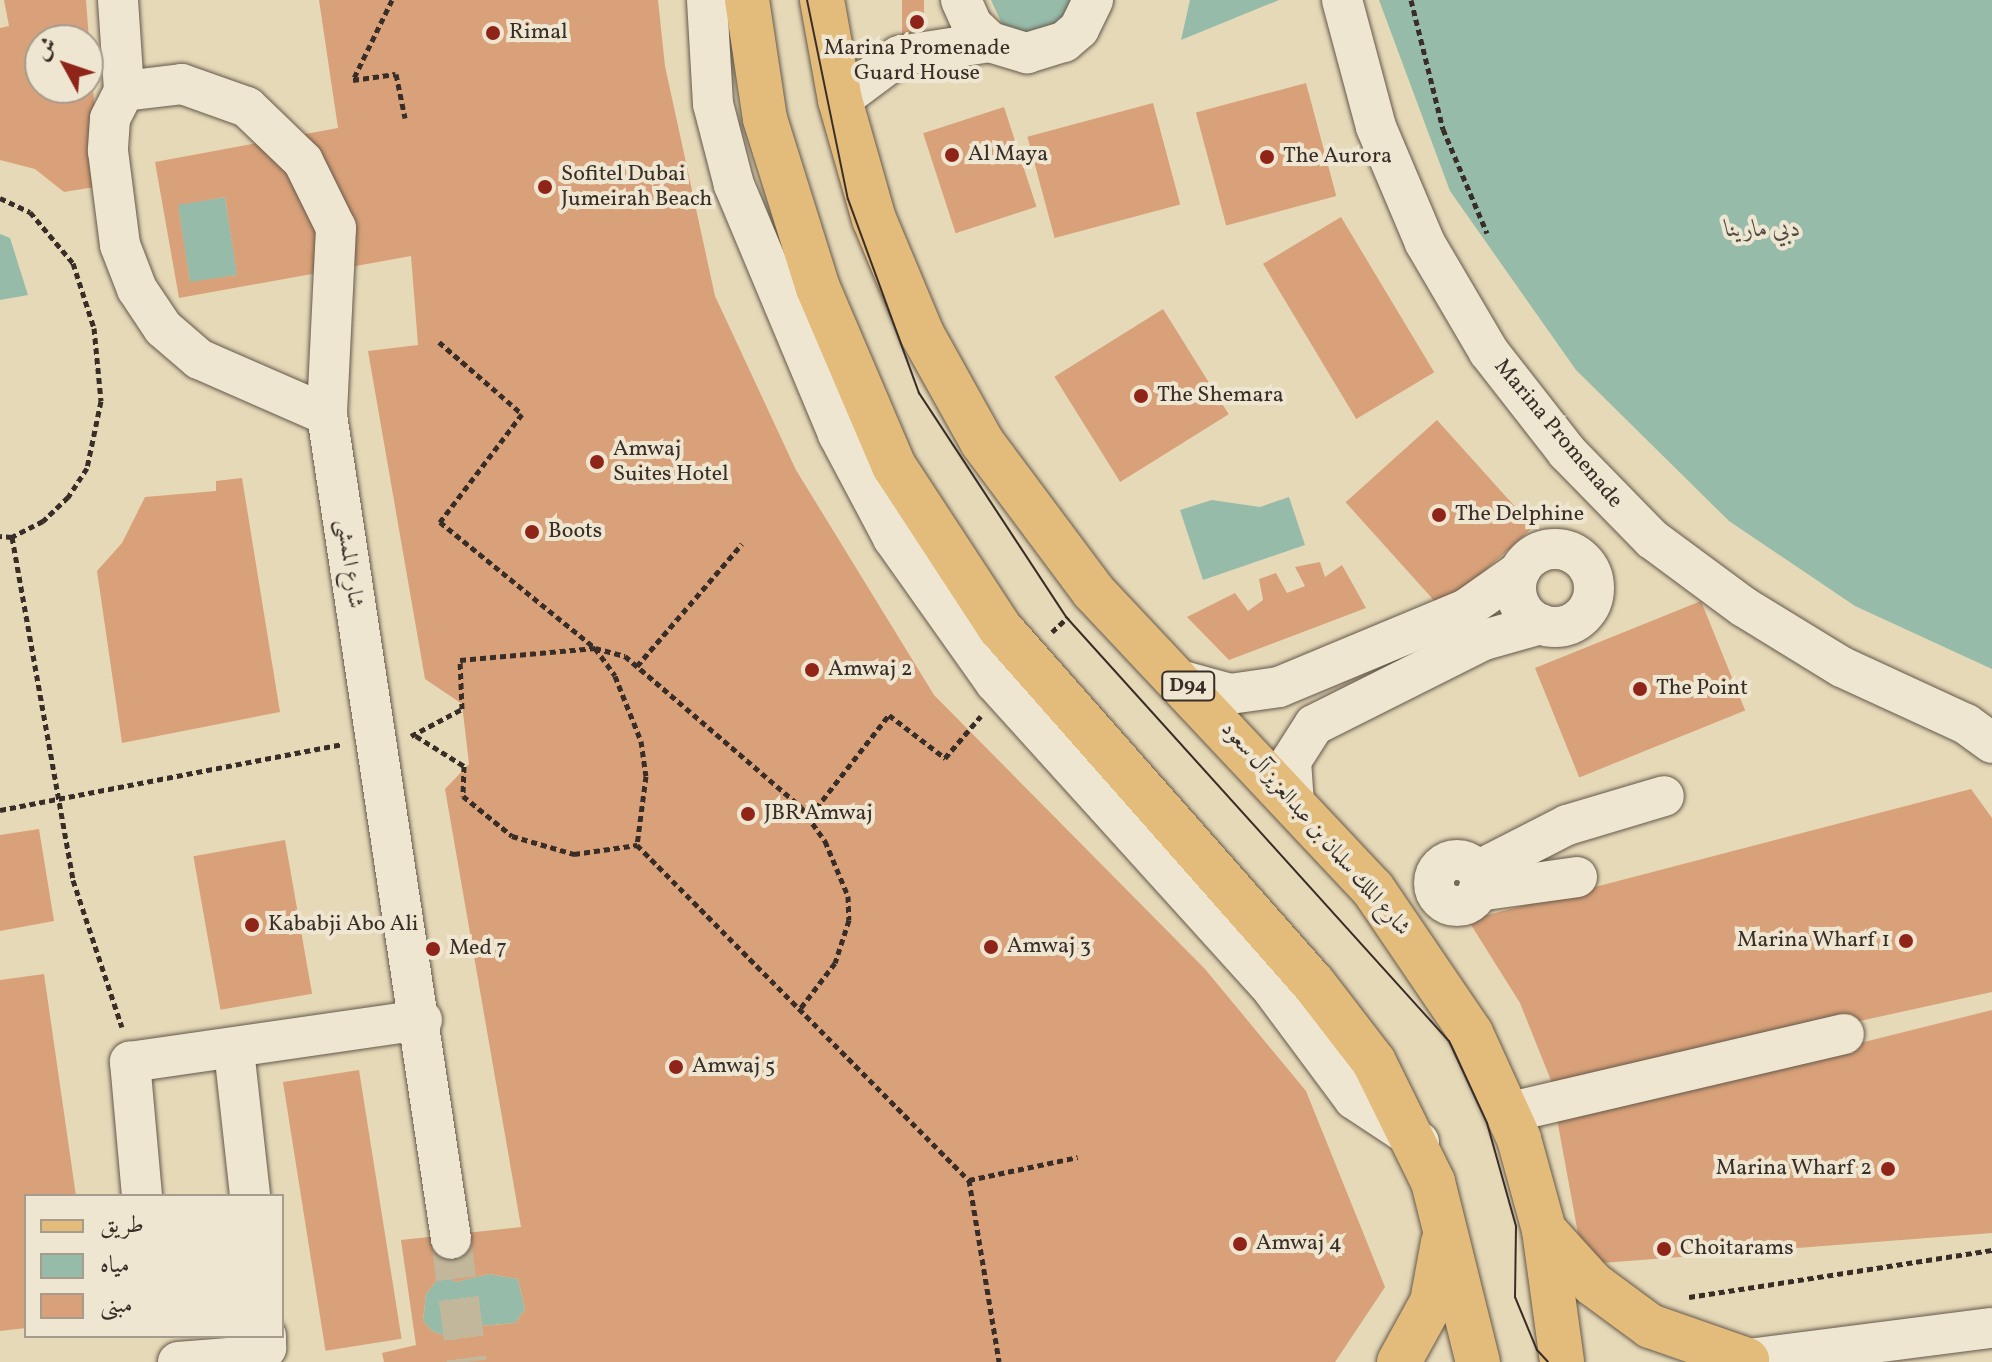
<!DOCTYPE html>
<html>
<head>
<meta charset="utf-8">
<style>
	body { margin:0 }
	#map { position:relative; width:1992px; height:1362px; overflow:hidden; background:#e6d9b8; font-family:Vollkorn,Amiri,serif }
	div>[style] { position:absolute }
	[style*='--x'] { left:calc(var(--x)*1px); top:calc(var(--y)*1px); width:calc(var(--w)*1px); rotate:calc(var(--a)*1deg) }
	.water>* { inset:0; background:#97bba9; transform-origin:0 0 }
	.building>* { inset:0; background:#d9a179; transform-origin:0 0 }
	.minor-tunnel>* { height:40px; margin-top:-20px; transform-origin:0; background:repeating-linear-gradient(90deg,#c3b79b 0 40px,transparent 0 60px) }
	.path>* { height:5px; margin-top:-2.5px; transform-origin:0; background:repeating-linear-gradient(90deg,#392e27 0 6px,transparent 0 10px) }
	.roads { filter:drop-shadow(0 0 2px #64594b) drop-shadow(0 0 2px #64594b) }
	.minor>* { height:40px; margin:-20px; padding:0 20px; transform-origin:20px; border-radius:20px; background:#efe6d1 }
	.minor>.ring { margin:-20px; padding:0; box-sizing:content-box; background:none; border:40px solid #efe6d1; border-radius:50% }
	.major>* { height:44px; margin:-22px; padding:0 22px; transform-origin:22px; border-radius:22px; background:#e3bc7c }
	.tram>* { height:2px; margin:-1px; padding:0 1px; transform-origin:1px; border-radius:1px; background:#392e27 }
	.dots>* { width:22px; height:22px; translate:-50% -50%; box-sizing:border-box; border:4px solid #efe6d1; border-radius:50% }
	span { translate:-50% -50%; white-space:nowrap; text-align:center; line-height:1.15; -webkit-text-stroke:8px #efe6d1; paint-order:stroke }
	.shield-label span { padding:2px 6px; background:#efe6d1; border:2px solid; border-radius:6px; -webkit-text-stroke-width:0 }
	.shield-label { font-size:20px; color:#392e27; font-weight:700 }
	.poi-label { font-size:22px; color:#392e27 }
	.left { translate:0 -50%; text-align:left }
	.right { translate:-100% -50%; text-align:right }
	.street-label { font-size:22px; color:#392e27 }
	.water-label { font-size:24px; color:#4c4a41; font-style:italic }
	.legend { position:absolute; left:24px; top:1194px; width:260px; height:144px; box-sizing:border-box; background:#efe6d1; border:2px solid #a69c8d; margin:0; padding:10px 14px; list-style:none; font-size:24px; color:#392e27 }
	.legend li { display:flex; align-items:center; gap:16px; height:40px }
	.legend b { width:40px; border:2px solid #a69c8d }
	.north { position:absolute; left:24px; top:24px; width:80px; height:80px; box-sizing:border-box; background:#efe6d1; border:2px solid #a69c8d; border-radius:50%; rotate:310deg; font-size:22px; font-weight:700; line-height:32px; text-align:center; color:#392e27 }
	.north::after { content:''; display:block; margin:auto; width:28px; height:36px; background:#8f2418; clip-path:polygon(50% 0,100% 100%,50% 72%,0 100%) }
</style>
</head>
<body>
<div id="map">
	<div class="water">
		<div style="clip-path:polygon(991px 0,1092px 0,1052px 44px,1004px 28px)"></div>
		<div style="clip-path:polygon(1190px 0,1279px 0,1181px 40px)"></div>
		<div style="clip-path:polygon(1379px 0,1992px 0,1992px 669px,1855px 606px,1729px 521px,1576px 370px,1450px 191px)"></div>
		<div style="left:225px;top:197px;width:79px;height:48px;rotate:81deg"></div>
		<div style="clip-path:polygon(0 234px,10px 238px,28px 295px,0 300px)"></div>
		<div style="clip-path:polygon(1289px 497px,1305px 545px,1203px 580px,1180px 510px,1212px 500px,1260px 507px)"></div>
		<div style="clip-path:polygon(443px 1272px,455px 1282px,489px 1274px,518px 1279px,525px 1310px,515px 1323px,480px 1326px,455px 1340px,432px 1331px,423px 1321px,426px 1294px)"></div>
	</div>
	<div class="building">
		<div style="clip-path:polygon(4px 0,86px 0,89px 40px,40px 40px,40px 88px,88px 88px,90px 51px,101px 186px,64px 192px,35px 169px,0 160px,0 28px,9px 26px)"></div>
		<div style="clip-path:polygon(evenodd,319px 0,658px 0,665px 66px,715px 296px,796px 470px,934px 695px,1205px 969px,1306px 1091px,1385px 1287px,1335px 1362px,384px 1362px,382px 1353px,416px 1345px,401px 1240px,521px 1227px,445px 789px,469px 764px,462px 704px,425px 679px,368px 351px,418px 345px,411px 256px,179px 298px,155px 162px,338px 128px,319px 0,225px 197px,237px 275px,190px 282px,178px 205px,225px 197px,319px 0,443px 1272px,455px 1282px,489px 1274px,518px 1279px,525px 1310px,515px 1323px,480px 1326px,455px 1340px,432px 1331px,423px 1321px,426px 1294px,443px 1272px)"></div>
		<div style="left:902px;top:0;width:22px;height:48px"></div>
		<div style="left:1306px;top:83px;width:117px;height:114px;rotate:75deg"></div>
		<div style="left:1153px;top:103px;width:105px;height:130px;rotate:75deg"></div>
		<div style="left:1004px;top:107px;width:105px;height:85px;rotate:72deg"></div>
		<div style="left:1341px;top:217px;width:181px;height:91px;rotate:59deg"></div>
		<div style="left:1163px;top:309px;width:124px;height:128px;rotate:58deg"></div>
		<div style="left:1437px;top:420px;width:144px;height:123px;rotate:48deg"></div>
		<div style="clip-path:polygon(242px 478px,280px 712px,122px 743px,97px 571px,122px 543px,145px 497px,216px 491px,216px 481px)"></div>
		<div style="clip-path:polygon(1320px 562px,1325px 577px,1342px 565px,1366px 608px,1229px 660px,1187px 617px,1235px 593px,1248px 611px,1263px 600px,1259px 579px,1276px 573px,1287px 593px,1305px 586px,1295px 567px)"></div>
		<div style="left:1701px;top:601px;width:118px;height:179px;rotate:68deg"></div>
		<div style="clip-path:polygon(1971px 789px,1992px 818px,1992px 992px,1554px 1088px,1520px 1003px,1468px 920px)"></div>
		<div style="clip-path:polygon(39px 829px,54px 921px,0 931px,0 835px)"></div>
		<div style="left:285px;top:840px;width:156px;height:93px;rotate:80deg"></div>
		<div style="clip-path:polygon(44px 974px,76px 1196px,26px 1196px,26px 1328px,0 1331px,0 980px)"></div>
		<div style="clip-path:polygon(1992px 1010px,1992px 1233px,1602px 1263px,1581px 1250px,1557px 1119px)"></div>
		<div style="left:359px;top:1070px;width:272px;height:77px;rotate:81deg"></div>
	</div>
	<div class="minor-tunnel">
		<div style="--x:451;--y:1239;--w:124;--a:82.6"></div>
	</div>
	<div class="path">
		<div style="--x:392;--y:0;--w:89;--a:116"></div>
		<div style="--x:353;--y:80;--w:43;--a:-7.9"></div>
		<div style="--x:396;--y:74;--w:45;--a:78.4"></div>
		<div style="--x:1411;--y:0;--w:133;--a:76.1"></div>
		<div style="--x:1443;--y:129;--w:113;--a:67.1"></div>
		<div style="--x:0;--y:198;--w:33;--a:25"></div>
		<div style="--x:30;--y:212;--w:67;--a:49.9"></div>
		<div style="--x:73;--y:263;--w:68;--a:72.1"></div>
		<div style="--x:94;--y:328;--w:73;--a:84.5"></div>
		<div style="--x:101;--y:401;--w:68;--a:101.8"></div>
		<div style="--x:87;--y:468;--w:35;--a:123"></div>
		<div style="--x:68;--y:497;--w:35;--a:136"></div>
		<div style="--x:43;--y:521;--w:35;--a:153"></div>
		<div style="--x:12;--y:537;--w:12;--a:-175"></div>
		<div style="--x:439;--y:342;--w:110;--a:40.9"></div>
		<div style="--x:522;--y:414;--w:136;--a:127.2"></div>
		<div style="--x:440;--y:522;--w:200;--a:39.1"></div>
		<div style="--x:595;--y:648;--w:34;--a:54"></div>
		<div style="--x:615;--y:676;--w:70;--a:68.2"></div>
		<div style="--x:641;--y:741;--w:35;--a:82"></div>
		<div style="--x:646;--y:776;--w:70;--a:97.4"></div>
		<div style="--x:637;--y:845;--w:472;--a:45.3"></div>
		<div style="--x:969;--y:1180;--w:184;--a:80.6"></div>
		<div style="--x:12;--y:537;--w:348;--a:79.9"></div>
		<div style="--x:73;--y:880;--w:155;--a:71.6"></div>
		<div style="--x:1052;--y:632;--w:22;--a:-43"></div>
		<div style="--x:637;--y:666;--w:161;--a:-49.3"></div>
		<div style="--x:411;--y:736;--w:58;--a:-27.9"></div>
		<div style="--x:462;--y:709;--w:49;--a:-92.3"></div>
		<div style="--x:460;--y:660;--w:136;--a:-5.1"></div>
		<div style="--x:595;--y:648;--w:31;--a:15"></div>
		<div style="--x:625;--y:656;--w:232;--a:40.6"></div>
		<div style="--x:801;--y:807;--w:42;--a:54.8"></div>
		<div style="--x:825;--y:841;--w:60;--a:67.3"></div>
		<div style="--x:848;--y:896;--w:24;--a:88"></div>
		<div style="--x:849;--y:920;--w:45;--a:108"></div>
		<div style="--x:835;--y:963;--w:58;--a:127.3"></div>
		<div style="--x:416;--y:736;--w:57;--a:32"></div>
		<div style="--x:464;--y:766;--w:30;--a:92"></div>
		<div style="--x:463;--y:796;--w:63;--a:39.2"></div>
		<div style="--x:512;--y:836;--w:65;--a:16.2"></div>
		<div style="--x:574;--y:854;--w:64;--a:-8.1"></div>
		<div style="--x:0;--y:810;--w:348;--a:-10.9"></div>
		<div style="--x:810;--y:816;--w:128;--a:-52"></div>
		<div style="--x:889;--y:715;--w:71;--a:37.5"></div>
		<div style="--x:945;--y:758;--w:55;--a:-49.4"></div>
		<div style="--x:969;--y:1180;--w:111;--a:-11.9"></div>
		<div style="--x:1689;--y:1297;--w:307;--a:-8.8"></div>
	</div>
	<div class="roads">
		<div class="minor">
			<div style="--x:118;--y:0;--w:91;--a:86.2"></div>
			<div style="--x:124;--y:91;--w:31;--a:117"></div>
			<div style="--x:110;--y:119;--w:32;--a:94"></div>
			<div style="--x:108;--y:151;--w:95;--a:82.7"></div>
			<div style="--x:120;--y:245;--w:47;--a:68.9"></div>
			<div style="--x:137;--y:289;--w:47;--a:56.3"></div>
			<div style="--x:163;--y:328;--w:48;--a:40.7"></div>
			<div style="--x:199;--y:359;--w:140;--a:23.6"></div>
			<div style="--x:707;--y:0;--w:104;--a:86.7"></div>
			<div style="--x:713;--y:104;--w:84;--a:75.5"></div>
			<div style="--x:734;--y:185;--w:270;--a:67.3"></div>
			<div style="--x:838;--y:434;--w:118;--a:62.1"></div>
			<div style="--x:893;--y:538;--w:176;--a:54.7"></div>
			<div style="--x:995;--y:682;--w:415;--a:47.9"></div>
			<div style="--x:1273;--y:990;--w:136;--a:53.4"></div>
			<div style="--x:1354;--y:1099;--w:78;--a:33.5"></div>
			<div style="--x:961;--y:0;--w:27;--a:66"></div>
			<div style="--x:972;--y:25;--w:25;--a:43"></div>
			<div style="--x:990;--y:42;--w:39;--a:17"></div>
			<div style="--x:1027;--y:53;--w:39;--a:-17"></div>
			<div style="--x:1064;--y:42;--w:20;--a:-41"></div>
			<div style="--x:1079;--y:29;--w:32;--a:-64"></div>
			<div style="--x:1342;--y:0;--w:131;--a:75"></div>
			<div style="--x:1376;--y:127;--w:126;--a:67.1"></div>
			<div style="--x:1425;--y:243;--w:126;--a:59.6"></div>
			<div style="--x:1489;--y:352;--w:127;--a:52"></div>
			<div style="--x:1567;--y:452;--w:122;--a:45.7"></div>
			<div style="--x:1652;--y:539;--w:114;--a:36.5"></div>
			<div style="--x:1744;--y:607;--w:115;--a:31.5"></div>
			<div style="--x:1842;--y:667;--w:136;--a:24.7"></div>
			<div style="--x:1966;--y:724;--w:32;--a:36"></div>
			<div style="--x:124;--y:91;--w:58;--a:-6.9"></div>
			<div style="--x:182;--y:84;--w:69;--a:19.5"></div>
			<div style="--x:247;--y:107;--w:78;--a:44"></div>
			<div style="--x:303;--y:161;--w:75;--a:63.8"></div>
			<div style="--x:336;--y:228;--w:187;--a:92.8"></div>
			<div style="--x:327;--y:415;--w:833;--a:81.44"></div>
			<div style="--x:840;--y:100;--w:74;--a:-36.7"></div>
			<div style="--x:899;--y:56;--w:92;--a:-8.7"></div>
			<div class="ring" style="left:1516px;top:549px;width:38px;height:38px"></div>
			<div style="--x:1183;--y:681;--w:49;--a:15.5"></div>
			<div style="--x:1230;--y:694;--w:49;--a:-8.1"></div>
			<div style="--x:1279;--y:687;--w:203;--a:-22.6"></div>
			<div style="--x:1466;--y:609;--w:66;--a:-35.1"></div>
			<div style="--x:1294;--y:804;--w:43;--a:-94"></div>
			<div style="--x:1291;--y:761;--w:43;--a:-57.4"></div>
			<div style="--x:1314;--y:725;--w:190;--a:-26.6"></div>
			<div style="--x:1484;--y:640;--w:59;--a:-15.7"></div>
			<div class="ring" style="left:1434px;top:860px;width:6px;height:6px"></div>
			<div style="--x:1477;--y:871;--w:101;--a:-27.1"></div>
			<div style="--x:1567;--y:825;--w:101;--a:-16.6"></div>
			<div style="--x:1478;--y:891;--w:100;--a:-8"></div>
			<div style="--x:234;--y:1050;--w:147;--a:83.7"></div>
			<div style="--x:1507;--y:1113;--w:346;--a:-13.2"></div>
			<div style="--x:142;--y:1196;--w:135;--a:-95.1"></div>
			<div style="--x:130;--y:1062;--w:295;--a:-8.2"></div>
			<div style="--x:178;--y:1362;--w:77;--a:-4.5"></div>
			<div style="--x:255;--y:1356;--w:14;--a:-36"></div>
			<div style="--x:266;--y:1348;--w:12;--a:-90"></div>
			<div style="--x:1725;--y:1362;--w:269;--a:-7.3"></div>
		</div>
		<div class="major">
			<div style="--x:747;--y:0;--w:120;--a:81.4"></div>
			<div style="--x:765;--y:119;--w:177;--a:72.6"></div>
			<div style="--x:818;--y:288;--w:194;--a:66.9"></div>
			<div style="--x:894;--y:466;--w:194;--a:56.8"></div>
			<div style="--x:1000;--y:628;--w:475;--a:48.6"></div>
			<div style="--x:1314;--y:984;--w:98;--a:52.4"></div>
			<div style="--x:1374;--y:1062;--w:134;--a:63.8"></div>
			<div style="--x:1433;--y:1182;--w:186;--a:76"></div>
			<div style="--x:822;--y:0;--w:102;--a:79.8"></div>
			<div style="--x:840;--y:100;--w:124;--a:74.1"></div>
			<div style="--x:874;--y:219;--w:125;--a:67.3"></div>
			<div style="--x:922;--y:334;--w:124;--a:60.9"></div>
			<div style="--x:982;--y:442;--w:186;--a:53.3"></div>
			<div style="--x:1093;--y:591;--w:409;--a:46.8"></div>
			<div style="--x:1373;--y:889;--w:174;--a:55.8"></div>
			<div style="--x:1471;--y:1033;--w:116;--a:65.6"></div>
			<div style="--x:1519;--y:1139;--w:94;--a:74.6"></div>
			<div style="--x:1544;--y:1230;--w:133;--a:82.2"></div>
			<div style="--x:1544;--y:1230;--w:73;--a:47.8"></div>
			<div style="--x:1593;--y:1284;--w:71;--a:36.4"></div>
			<div style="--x:1650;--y:1326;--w:103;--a:19.3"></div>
			<div style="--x:1399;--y:1362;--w:68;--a:-61.2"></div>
			<div style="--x:1432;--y:1302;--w:61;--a:-79.6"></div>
		</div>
	</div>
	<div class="tram">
		<div style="--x:807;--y:0;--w:203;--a:78.4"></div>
		<div style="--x:848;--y:199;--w:207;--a:69.9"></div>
		<div style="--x:919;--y:393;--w:269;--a:56.7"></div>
		<div style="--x:1067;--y:618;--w:570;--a:47.92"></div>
		<div style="--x:1449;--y:1041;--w:90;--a:65.1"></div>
		<div style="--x:1487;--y:1123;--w:107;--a:74.3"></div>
		<div style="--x:1516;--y:1226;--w:71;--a:90.8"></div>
		<div style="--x:1515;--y:1297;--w:57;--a:67.5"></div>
		<div style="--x:1537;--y:1350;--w:16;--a:47"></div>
	</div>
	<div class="dots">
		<div style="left:917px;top:22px;background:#8f2418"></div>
		<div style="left:493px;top:33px;background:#8f2418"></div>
		<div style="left:952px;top:155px;background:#8f2418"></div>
		<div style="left:1267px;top:157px;background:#8f2418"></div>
		<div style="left:545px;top:187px;background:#8f2418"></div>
		<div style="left:1141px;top:396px;background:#8f2418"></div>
		<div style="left:597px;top:462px;background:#8f2418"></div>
		<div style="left:1439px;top:515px;background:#8f2418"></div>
		<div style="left:532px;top:532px;background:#8f2418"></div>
		<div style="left:812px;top:670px;background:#8f2418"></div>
		<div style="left:1640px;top:689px;background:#8f2418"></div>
		<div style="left:748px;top:814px;background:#8f2418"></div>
		<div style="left:252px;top:925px;background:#8f2418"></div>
		<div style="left:1906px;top:941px;background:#8f2418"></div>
		<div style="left:991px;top:947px;background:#8f2418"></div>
		<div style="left:433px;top:949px;background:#8f2418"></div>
		<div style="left:676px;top:1067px;background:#8f2418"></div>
		<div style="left:1888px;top:1169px;background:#8f2418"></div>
		<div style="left:1240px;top:1244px;background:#8f2418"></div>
		<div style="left:1664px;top:1249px;background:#8f2418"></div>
	</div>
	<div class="shield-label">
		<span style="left:1188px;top:686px">D94</span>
	</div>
	<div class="poi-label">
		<span class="left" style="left:509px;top:33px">Rimal</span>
		<span style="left:917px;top:61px">Marina Promenade<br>Guard House</span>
		<span class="left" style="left:968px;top:155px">Al Maya</span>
		<span class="left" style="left:1283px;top:157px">The Aurora</span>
		<span class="left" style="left:561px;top:187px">Sofitel Dubai<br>Jumeirah Beach</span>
		<span class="left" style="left:1157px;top:396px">The Shemara</span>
		<span class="left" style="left:613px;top:462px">Amwaj<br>Suites Hotel</span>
		<span class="left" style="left:1455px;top:515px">The Delphine</span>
		<span class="left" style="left:548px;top:532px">Boots</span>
		<span class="left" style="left:828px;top:670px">Amwaj 2</span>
		<span class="left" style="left:1656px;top:689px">The Point</span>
		<span class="left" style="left:764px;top:814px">JBR Amwaj</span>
		<span class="left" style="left:268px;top:925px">Kababji Abo Ali</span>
		<span class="right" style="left:1890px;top:941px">Marina Wharf 1</span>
		<span class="left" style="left:1007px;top:947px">Amwaj 3</span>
		<span class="left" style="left:449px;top:949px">Med 7</span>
		<span class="left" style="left:692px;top:1067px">Amwaj 5</span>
		<span class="right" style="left:1872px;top:1169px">Marina Wharf 2</span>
		<span class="left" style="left:1256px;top:1244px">Amwaj 4</span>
		<span class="left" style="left:1680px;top:1249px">Choitarams</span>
	</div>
	<div class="street-label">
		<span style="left:1558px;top:434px;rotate:50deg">Marina Promenade</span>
		<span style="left:349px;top:564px;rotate:82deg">شارع الممشى</span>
		<span style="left:1315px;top:829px;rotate:49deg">شارع الملك سلمان بن عبدالعزيز آل سعود</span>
	</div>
	<div class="water-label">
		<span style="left:1763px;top:231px">دبي مارينا</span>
	</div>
	<ul class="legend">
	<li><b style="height:10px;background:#e3bc7c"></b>طريق</li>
	<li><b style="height:22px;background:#97bba9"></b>مياه</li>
	<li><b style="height:22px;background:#d9a179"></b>مبنى</li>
	</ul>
	<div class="north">ش</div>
</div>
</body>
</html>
